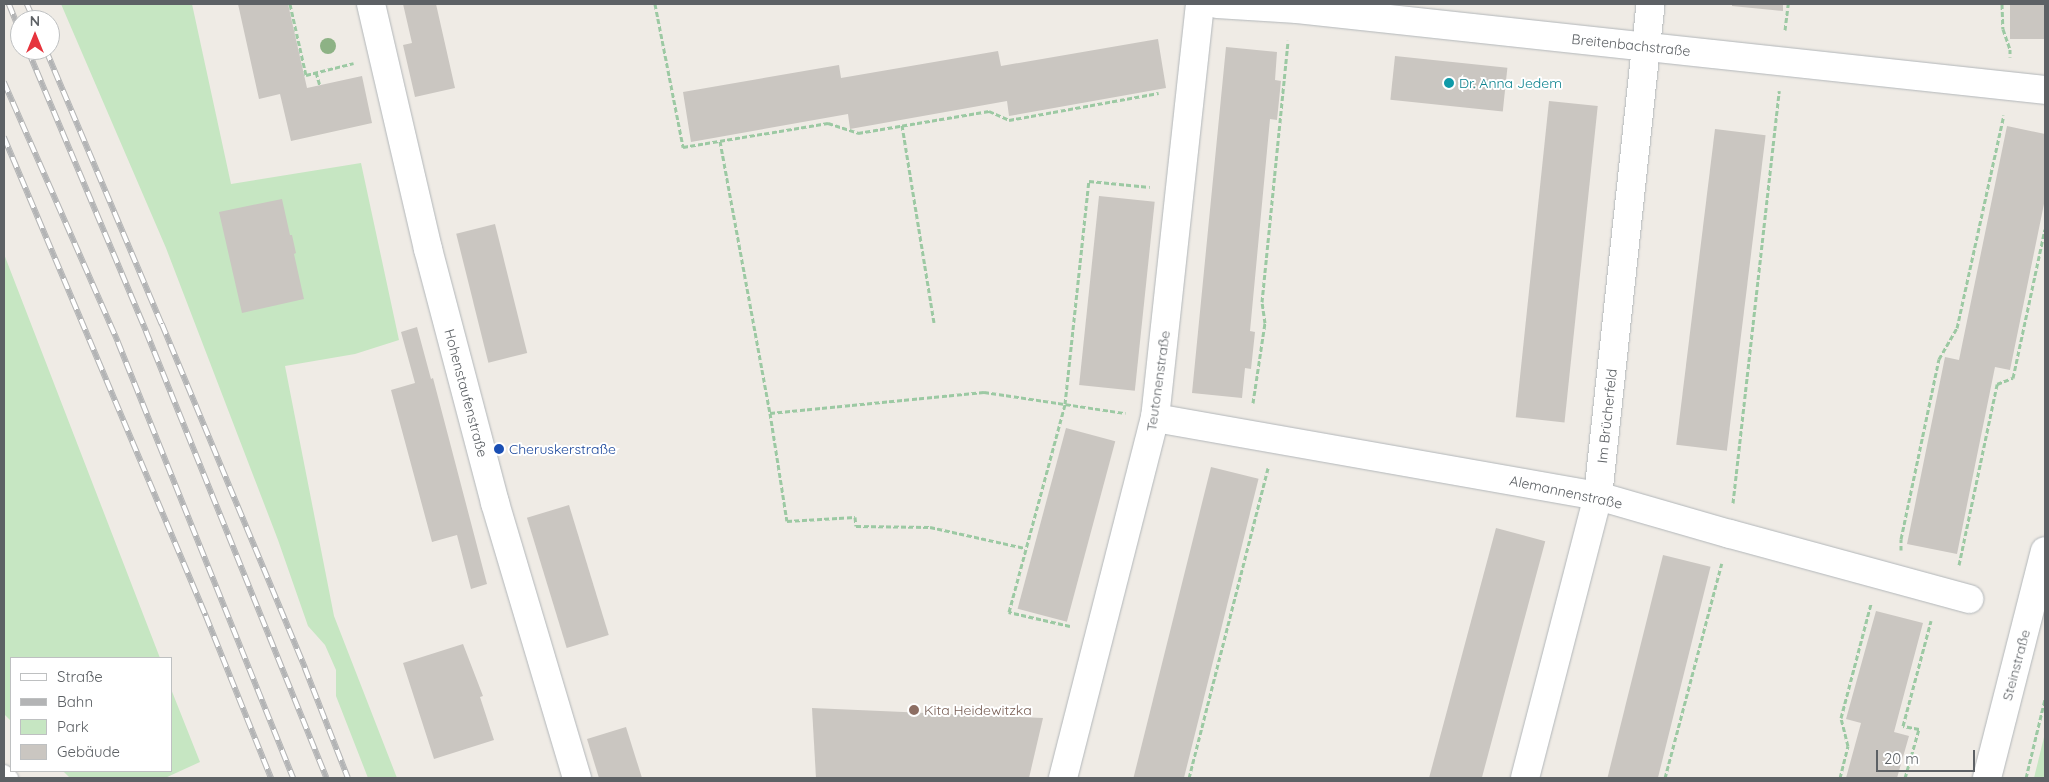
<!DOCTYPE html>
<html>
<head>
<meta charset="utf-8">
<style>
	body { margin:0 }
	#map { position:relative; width:2049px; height:782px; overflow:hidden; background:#efebe5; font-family:Quicksand,sans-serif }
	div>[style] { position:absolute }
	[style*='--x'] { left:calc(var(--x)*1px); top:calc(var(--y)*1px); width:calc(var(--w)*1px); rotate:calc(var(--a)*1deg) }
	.green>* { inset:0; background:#c6e6c2 }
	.building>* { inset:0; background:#cac6c1; transform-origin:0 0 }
	.path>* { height:3px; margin-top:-1.5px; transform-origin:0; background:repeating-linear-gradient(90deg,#9cc9a3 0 5px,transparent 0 7.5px) }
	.roads { filter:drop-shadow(0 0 1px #b2b6b9) drop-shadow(0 0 1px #b2b6b9) }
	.service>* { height:16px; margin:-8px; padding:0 8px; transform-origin:8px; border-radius:8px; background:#fff }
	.minor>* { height:28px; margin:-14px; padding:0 14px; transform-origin:14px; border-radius:14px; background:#fff }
	.secondary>* { height:28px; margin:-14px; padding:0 14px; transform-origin:14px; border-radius:14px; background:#fff }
	.rail>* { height:5.5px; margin-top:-2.75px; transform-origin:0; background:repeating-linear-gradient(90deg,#fff 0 11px,#b3b4b5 0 22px); box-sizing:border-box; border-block:1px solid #b3b4b5 }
	.trees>* { width:16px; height:16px; margin:-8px; border-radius:50%; background:#8db285 }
	.dots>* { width:14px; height:14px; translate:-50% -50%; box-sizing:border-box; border:2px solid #fff; border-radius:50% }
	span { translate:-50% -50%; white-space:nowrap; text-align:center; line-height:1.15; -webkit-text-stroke:4px #fff; paint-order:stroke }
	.street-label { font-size:14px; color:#5d6165 }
	.culture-label { font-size:14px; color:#0d838f }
	.left { translate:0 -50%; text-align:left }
	.transit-label { font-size:14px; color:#164399 }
	.education-label { font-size:14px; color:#785e54 }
	.frame { position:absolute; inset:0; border:5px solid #5d6165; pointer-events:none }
	.legend { position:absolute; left:10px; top:657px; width:162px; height:115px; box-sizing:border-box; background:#fff; border:1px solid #bec0c1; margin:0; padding:6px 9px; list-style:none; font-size:15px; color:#5d6165 }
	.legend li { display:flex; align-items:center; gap:10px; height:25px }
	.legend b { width:25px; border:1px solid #bec0c1 }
	.north { position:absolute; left:10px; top:10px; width:50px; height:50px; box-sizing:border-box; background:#fff; border:1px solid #bec0c1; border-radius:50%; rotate:0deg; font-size:14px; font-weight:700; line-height:20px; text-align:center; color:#5d6165 }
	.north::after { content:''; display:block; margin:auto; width:18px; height:22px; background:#e6343d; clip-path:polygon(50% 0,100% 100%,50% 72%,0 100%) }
	.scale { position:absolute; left:1876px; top:750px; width:99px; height:22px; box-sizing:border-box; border:2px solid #5d6165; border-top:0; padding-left:6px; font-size:15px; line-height:18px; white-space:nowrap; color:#5d6165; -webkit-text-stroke:4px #fff; paint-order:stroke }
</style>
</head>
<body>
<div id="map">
	<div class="green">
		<div style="clip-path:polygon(61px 4px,192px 4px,231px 184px,361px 163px,399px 340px,355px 354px,285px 366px,334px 616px,397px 778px,368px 778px,336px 696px,336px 670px,325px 645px,308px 626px,278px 540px,166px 248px)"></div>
		<div style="clip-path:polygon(4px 254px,160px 658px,11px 658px,11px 721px,4px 714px)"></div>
		<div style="clip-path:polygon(171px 689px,200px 762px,165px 778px,70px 778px,63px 771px,171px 771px)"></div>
		<div style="clip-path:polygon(2045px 733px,2045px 778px,2034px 778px)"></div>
	</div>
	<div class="building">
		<div style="clip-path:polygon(238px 4px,288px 4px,307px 88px,362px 76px,372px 123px,291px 141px,280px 94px,259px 99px)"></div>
		<div style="clip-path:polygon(403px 4px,436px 4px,455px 88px,415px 97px,403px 45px,412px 43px)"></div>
		<div style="clip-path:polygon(1732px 4px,1783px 4px,1783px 11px,1732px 6px)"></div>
		<div style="left:2010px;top:4px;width:35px;height:35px"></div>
		<div style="clip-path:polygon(1158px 39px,1166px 88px,1009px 116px,1007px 101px,850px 129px,848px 114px,691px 142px,683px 92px,839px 65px,841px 78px,998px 51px,1001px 66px)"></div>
		<div style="clip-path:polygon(1226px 47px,1277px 52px,1275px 80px,1281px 81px,1277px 120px,1270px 119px,1250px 331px,1255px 332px,1251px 369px,1245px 368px,1242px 398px,1192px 393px)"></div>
		<div style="left:1395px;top:56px;width:113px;height:44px;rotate:6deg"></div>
		<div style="left:1549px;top:101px;width:49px;height:318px;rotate:6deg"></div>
		<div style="clip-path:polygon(2007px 126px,2045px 134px,2045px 199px,2010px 370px,1995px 367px,1957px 554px,1907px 544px,1945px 357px,1959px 360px)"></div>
		<div style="left:1715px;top:129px;width:51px;height:318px;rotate:7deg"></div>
		<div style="left:1099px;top:196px;width:56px;height:190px;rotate:6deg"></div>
		<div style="clip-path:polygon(282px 199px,290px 235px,292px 235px,296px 253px,294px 254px,304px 299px,242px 313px,219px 212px)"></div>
		<div style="left:495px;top:224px;width:133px;height:40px;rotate:76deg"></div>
		<div style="clip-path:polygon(417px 327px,431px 379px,433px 378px,487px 584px,471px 589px,457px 535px,432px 542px,391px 390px,415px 383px,401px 332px)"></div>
		<div style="left:1066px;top:428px;width:51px;height:187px;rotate:15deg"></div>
		<div style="left:1211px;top:467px;width:49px;height:322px;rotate:14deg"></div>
		<div style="left:569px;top:505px;width:136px;height:44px;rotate:73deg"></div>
		<div style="left:1496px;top:528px;width:51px;height:259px;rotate:15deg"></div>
		<div style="left:1663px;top:555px;width:49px;height:230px;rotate:14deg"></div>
		<div style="clip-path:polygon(1876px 611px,1923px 623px,1894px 732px,1909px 736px,1897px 778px,1846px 778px,1861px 723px,1846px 719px)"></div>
		<div style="clip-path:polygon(463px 644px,483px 696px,480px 697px,494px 740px,434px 759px,403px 663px)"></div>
		<div style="clip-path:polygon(812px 708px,1043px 718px,1029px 778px,816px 778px)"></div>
		<div style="clip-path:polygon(626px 727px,642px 778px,599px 778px,587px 739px)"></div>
	</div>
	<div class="path">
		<div style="--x:290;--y:4;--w:73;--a:77.3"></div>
		<div style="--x:306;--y:75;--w:49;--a:-14"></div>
		<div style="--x:655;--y:4;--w:146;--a:78.9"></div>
		<div style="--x:683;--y:147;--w:147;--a:-9.4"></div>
		<div style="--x:828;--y:123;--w:32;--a:18"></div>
		<div style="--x:858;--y:133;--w:133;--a:-9.5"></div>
		<div style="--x:989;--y:111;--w:22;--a:24"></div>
		<div style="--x:1009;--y:120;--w:152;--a:-10.2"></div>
		<div style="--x:2002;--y:4;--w:25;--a:88"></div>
		<div style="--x:2003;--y:29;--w:21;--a:71"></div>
		<div style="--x:2010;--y:49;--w:8;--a:90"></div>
		<div style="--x:1785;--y:30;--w:26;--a:-83"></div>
		<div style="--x:316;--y:72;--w:15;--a:74"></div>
		<div style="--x:902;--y:125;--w:200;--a:80.8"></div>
		<div style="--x:720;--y:141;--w:277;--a:79.6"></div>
		<div style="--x:770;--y:413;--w:215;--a:-5.6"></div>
		<div style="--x:984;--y:392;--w:143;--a:8.5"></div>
		<div style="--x:1253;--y:403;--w:81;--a:-81.5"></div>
		<div style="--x:1265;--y:323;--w:21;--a:-98"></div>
		<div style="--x:1262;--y:302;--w:263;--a:-84.3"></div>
		<div style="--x:770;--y:413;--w:109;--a:81.1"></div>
		<div style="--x:787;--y:521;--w:68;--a:-3.4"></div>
		<div style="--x:855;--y:517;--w:9;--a:84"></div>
		<div style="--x:856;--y:526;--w:74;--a:0.8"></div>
		<div style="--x:930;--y:527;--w:97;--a:12.5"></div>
		<div style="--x:1733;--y:503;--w:415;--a:-83.6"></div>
		<div style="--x:1901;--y:550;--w:11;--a:-90"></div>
		<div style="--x:1901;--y:539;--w:184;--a:-78.1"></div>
		<div style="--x:1939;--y:359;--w:36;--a:-60"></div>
		<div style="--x:1957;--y:328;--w:218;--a:-77.6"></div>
		<div style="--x:1959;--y:565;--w:185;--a:-78.1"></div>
		<div style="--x:1997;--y:384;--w:17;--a:-21"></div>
		<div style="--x:2013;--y:378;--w:152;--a:-77.9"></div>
		<div style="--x:1070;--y:626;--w:63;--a:-167.1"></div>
		<div style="--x:1009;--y:612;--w:215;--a:-74.9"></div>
		<div style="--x:1065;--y:404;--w:224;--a:-83.9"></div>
		<div style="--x:1089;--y:181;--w:61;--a:5.6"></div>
		<div style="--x:1189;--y:778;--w:320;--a:-75.7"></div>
		<div style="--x:1665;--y:778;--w:222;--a:-75.2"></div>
		<div style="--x:1840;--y:778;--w:33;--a:-76"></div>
		<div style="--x:1848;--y:746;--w:29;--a:-104"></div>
		<div style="--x:1841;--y:718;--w:118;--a:-75.3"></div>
		<div style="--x:1905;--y:778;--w:51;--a:-74.1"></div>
		<div style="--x:1919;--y:729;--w:16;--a:-169"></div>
		<div style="--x:1903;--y:726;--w:109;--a:-75.1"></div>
		<div style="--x:2026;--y:778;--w:81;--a:-76.5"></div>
	</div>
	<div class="roads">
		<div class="service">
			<div style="--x:4;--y:773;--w:8;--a:40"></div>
		</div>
		<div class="minor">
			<div style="--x:371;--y:4;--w:252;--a:76.9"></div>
			<div style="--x:428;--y:249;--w:263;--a:75.2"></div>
			<div style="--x:495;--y:503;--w:287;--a:73.4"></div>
			<div style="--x:1217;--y:4;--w:80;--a:3.6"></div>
			<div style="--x:1297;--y:9;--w:752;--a:6.18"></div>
			<div style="--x:1155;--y:418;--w:450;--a:10"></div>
			<div style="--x:1598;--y:496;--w:137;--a:16.1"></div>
			<div style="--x:1730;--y:534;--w:248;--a:15.2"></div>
			<div style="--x:1063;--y:778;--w:372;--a:-75.7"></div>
			<div style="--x:1155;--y:418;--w:416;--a:-83.8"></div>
			<div style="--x:1525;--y:778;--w:291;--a:-75.5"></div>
			<div style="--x:1598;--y:496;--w:495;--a:-83.9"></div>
		</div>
		<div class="secondary">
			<div style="--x:1987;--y:778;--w:234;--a:-75.7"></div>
		</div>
	</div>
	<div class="rail">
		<div style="--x:9;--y:4;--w:29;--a:68"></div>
		<div style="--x:27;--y:4;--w:17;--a:66"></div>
		<div style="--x:28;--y:50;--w:305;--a:67.2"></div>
		<div style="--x:146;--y:331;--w:482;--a:68"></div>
		<div style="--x:46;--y:50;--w:298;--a:67.1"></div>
		<div style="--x:162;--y:324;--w:373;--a:67.4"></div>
		<div style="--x:305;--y:668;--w:118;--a:68.6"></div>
		<div style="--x:4;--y:82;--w:284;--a:66.3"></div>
		<div style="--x:118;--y:342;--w:470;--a:68.1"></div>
		<div style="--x:4;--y:137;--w:520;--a:67.13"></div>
		<div style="--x:206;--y:616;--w:175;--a:68.1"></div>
	</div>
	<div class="trees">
		<div style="left:328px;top:46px"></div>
	</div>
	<div class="dots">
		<div style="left:1449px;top:83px;background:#0f9aa8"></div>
		<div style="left:499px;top:449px;background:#1a4fb4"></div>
		<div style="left:914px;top:710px;background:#8d6e63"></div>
	</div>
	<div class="street-label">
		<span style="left:1631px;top:45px;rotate:6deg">Breitenbachstraße</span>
		<span style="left:1158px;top:381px;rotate:-82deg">Teutonenstraße</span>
		<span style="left:466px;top:393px;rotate:75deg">Hohenstaufenstraße</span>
		<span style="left:1607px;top:416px;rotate:-84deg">Im Brücherfeld</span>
		<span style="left:1566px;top:492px;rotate:12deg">Alemannenstraße</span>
		<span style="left:2016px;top:665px;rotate:-75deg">Steinstraße</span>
	</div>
	<div class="culture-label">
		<span class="left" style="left:1459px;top:83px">Dr. Anna Jedem</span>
	</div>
	<div class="transit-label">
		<span class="left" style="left:509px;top:449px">Cheruskerstraße</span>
	</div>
	<div class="education-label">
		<span class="left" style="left:924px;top:710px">Kita Heidewitzka</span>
	</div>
	<div class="frame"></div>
	<ul class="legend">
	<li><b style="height:6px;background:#fff"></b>Straße</li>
	<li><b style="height:6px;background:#b3b4b5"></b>Bahn</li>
	<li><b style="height:14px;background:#c6e6c2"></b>Park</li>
	<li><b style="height:14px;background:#cac6c1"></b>Gebäude</li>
	</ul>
	<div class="north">N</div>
	<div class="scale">20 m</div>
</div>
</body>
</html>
